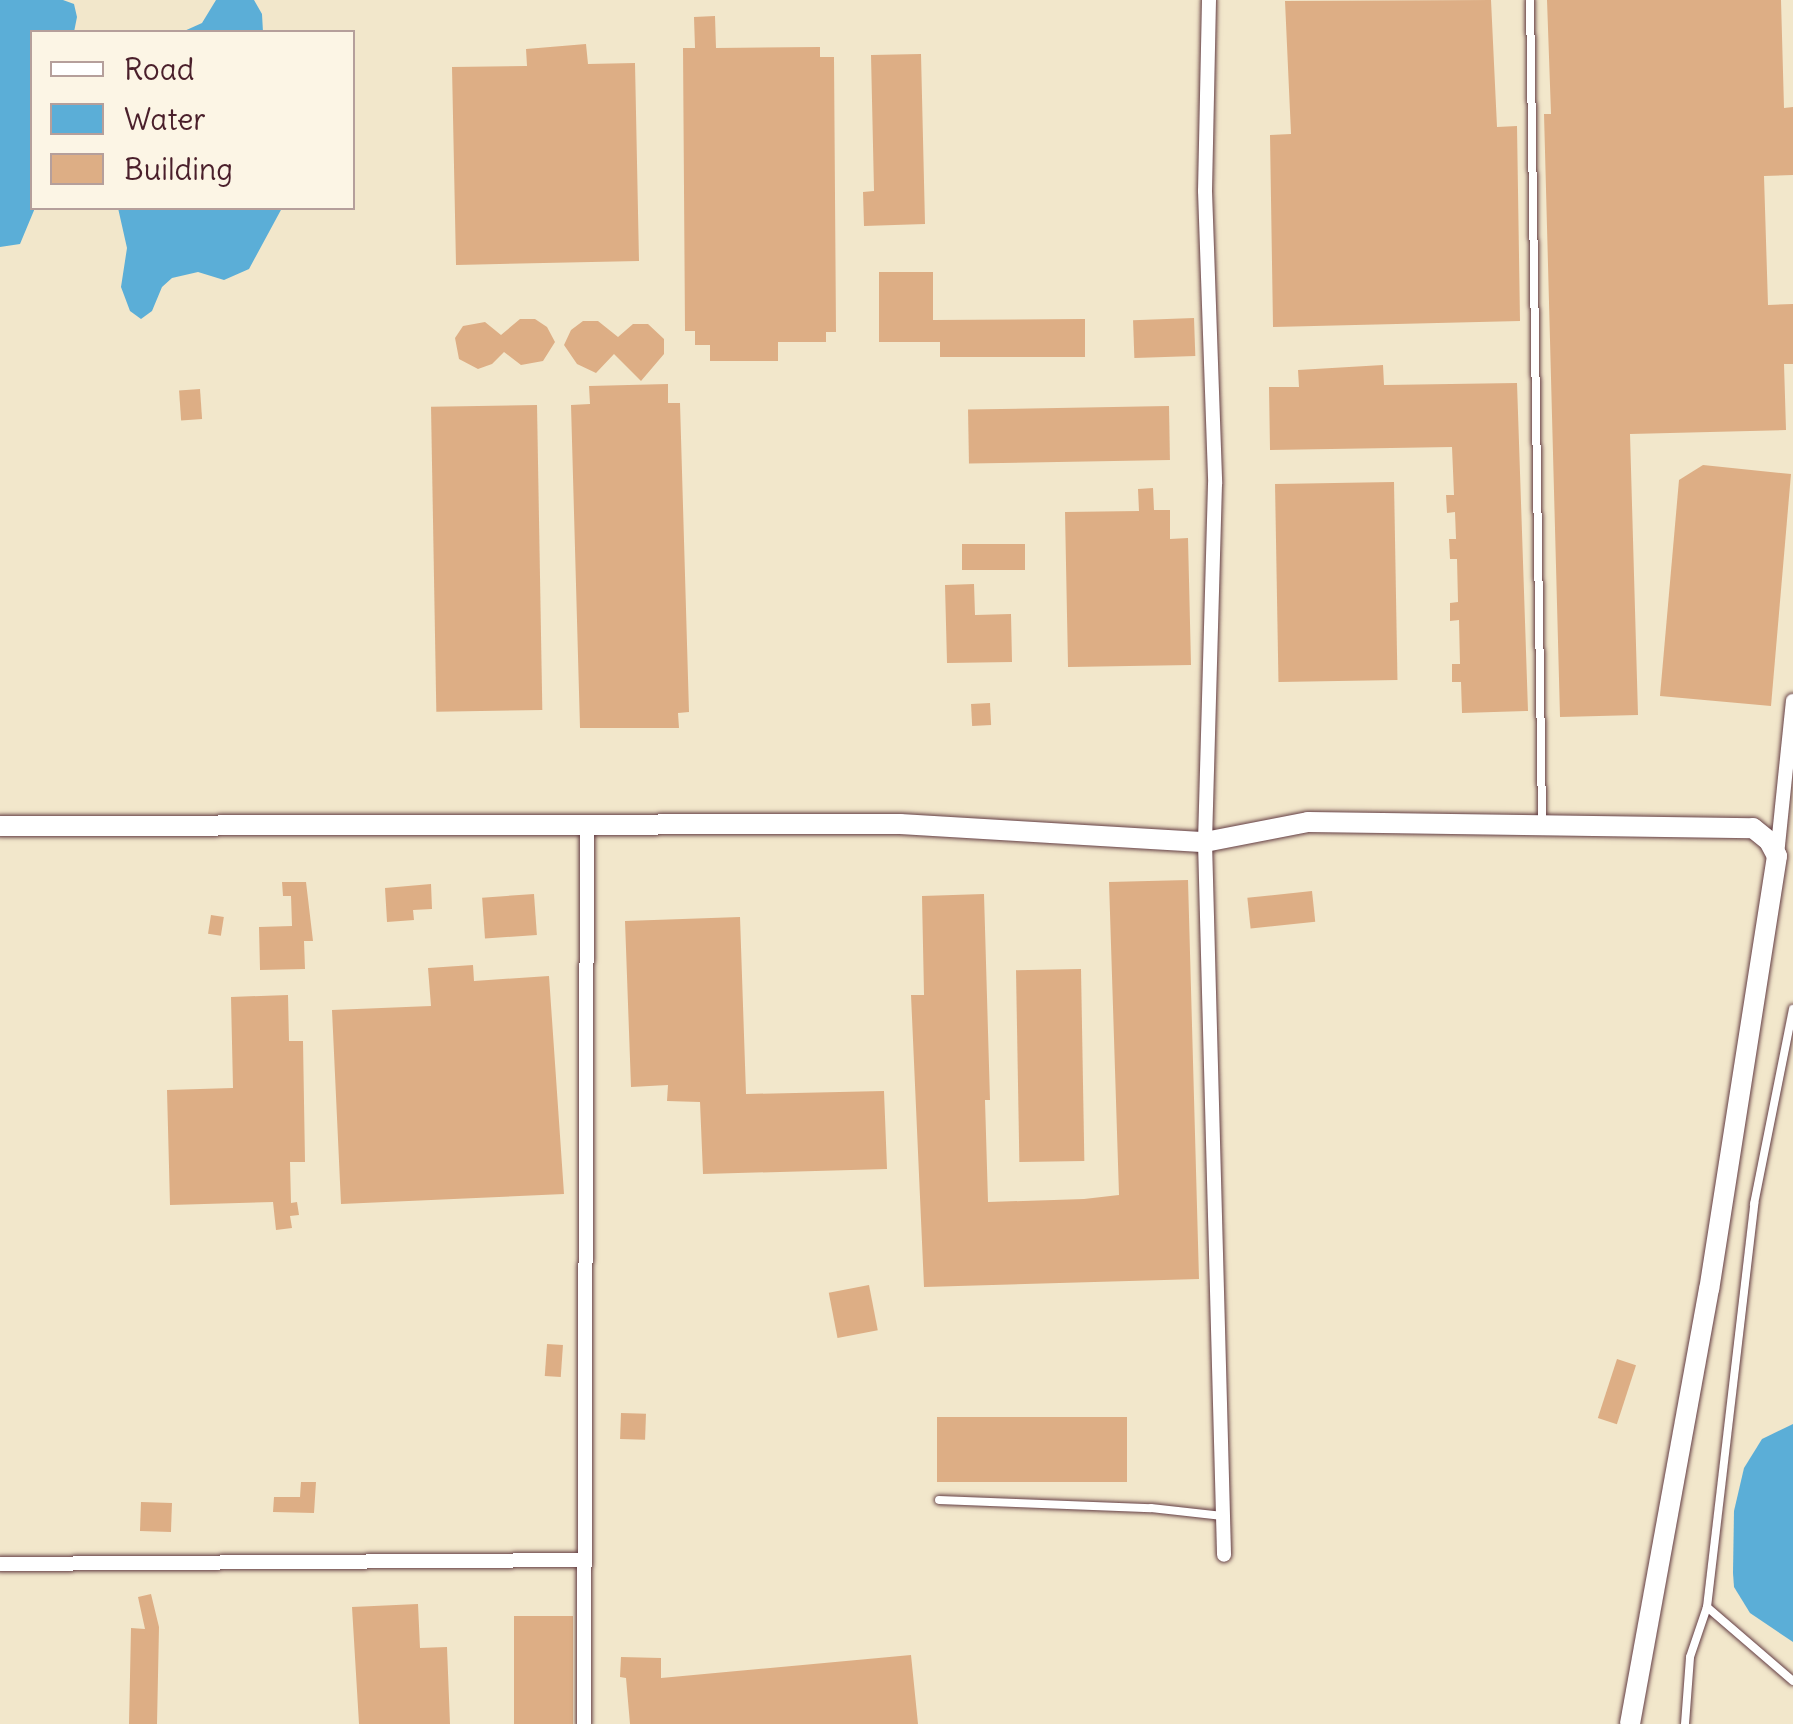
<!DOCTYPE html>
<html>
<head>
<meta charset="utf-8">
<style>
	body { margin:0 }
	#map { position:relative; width:1793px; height:1724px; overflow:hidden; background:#f2e7cb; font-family:Delius,sans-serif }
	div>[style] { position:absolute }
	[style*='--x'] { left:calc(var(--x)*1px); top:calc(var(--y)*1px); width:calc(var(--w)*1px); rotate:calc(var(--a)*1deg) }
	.water>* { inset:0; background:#5baed7 }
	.building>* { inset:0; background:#ddae85; transform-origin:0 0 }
	.roads { filter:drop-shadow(0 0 2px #633d43) drop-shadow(0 0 2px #633d43) }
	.lane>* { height:8px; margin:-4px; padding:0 4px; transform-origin:4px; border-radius:4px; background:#fff }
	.street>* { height:14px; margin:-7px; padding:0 7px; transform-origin:7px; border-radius:7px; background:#fff }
	.secondary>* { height:20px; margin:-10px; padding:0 10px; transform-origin:10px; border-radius:10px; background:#fff }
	span { translate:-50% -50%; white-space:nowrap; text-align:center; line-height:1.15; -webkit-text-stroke:10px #fcf5e5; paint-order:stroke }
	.legend { position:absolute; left:30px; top:30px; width:325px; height:180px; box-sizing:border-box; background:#fcf5e5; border:2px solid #b59f9b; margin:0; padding:12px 18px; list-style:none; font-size:30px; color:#4a1f2b }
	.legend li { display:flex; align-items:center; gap:20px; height:50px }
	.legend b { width:50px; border:2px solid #b59f9b }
</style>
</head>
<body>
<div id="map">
	<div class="water">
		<div style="clip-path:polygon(0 0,63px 0,74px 4px,77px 17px,74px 32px,32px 32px,35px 208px,20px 244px,0 247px)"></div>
		<div style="clip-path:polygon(216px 0,254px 0,262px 14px,263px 32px,182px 32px,202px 23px)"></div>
		<div style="clip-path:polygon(118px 208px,282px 208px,249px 269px,224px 280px,198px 272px,172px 278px,162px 287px,152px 311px,141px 319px,130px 311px,121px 287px,127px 248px)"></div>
		<div style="clip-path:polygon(1793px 1424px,1793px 1642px,1750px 1613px,1734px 1587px,1733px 1573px,1734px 1511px,1744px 1468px,1762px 1439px)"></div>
	</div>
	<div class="building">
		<div style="clip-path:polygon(1491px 0,1497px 127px,1517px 126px,1520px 321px,1273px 327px,1270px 135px,1291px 134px,1285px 1px)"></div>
		<div style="clip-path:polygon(1547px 0,1781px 0,1784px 108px,1793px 107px,1793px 175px,1764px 176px,1768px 305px,1793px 304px,1793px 364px,1784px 364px,1786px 430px,1630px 434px,1638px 715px,1560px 717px,1544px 114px,1551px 114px)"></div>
		<div style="clip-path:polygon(715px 16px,716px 48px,820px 47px,820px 57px,834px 57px,836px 332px,826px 332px,826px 342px,778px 342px,778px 361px,710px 361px,710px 345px,695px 345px,695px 331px,685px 331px,683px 48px,695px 48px,694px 17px)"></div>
		<div style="clip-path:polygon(586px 44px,588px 64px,635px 63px,639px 261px,456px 265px,452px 67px,527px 66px,526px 49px)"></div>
		<div style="clip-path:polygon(921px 54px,925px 224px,864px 226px,863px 192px,874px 191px,871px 55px)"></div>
		<div style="clip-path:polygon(879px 272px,933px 272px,933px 320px,1085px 319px,1085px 357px,940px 357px,940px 342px,879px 342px)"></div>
		<div style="left:1194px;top:318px;width:38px;height:61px;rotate:88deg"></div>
		<div style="clip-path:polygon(520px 319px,535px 319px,547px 327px,555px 342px,543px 361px,521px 365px,504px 352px,492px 364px,478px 369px,459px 359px,455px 338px,463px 326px,485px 322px,501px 335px)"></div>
		<div style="clip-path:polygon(583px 321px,598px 321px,618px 337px,633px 324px,648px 324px,664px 339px,664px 354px,641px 381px,614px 354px,596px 373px,577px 364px,564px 345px,571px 330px)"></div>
		<div style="clip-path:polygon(1383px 365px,1384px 385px,1517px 383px,1528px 711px,1462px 713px,1461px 682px,1452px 682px,1452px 664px,1460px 664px,1459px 620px,1450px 621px,1450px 603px,1458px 602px,1457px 559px,1450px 559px,1449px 539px,1456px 539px,1455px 512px,1447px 513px,1446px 495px,1454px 495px,1452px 447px,1270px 450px,1269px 387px,1299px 387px,1298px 370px)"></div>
		<div style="clip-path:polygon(668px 384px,668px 403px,680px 403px,689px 712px,678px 713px,679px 728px,580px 728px,571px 405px,590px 404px,589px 386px)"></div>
		<div style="left:200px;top:389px;width:30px;height:21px;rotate:86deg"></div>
		<div style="left:537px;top:405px;width:305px;height:106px;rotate:89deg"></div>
		<div style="left:1169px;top:406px;width:54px;height:201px;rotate:89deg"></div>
		<div style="clip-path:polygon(1703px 465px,1791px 474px,1771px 706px,1660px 696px,1679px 480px)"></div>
		<div style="left:1394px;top:482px;width:198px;height:119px;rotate:89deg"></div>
		<div style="clip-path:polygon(1153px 488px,1154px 510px,1170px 510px,1170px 539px,1188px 538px,1191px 665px,1068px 667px,1065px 512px,1139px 511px,1138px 489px)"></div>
		<div style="left:1025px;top:544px;width:26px;height:63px;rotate:90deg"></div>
		<div style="clip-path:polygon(974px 584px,975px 615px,1011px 614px,1012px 662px,947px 663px,945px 585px)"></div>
		<div style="left:990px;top:703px;width:22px;height:19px;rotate:87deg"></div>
		<div style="clip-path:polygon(1188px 880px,1199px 1279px,924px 1287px,911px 995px,924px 995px,922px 896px,984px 894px,990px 1100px,985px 1100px,988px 1202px,1084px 1199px,1119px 1195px,1109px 882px)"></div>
		<div style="clip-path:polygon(282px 882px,306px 882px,313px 941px,304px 941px,305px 969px,260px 970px,259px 927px,292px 926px,291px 896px,283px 896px)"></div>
		<div style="clip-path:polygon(431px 884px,432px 909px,413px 910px,414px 920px,387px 922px,385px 888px)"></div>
		<div style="left:1312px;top:891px;width:31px;height:65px;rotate:84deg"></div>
		<div style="left:534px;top:894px;width:41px;height:52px;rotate:86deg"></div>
		<div style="left:211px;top:915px;width:13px;height:19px;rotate:9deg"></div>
		<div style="clip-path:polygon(740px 917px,746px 1094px,884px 1091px,887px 1169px,703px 1174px,700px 1102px,667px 1101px,668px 1085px,631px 1087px,625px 921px)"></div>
		<div style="clip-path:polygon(473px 965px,474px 981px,549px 976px,564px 1194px,341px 1204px,332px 1010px,431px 1006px,428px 968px)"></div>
		<div style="left:1081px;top:969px;width:192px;height:65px;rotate:89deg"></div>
		<div style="clip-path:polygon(288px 995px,289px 1041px,303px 1041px,305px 1162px,290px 1162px,291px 1203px,297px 1202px,299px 1215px,290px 1216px,292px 1228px,276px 1230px,273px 1202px,170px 1205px,167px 1090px,233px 1088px,231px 997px)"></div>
		<div style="left:869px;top:1285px;width:46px;height:41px;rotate:79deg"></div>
		<div style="left:547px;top:1344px;width:16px;height:32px;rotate:4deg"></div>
		<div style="left:1617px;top:1359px;width:20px;height:62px;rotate:18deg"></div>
		<div style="left:621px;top:1413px;width:25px;height:26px;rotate:2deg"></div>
		<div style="left:1127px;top:1417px;width:65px;height:190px;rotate:90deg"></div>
		<div style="clip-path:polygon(301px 1482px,316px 1482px,314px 1513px,273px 1512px,274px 1497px,300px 1497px)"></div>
		<div style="left:141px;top:1502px;width:31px;height:29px;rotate:2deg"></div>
		<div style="clip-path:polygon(151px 1594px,159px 1627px,157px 1724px,129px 1724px,131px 1628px,145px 1629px,138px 1597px)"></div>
		<div style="clip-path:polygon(418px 1604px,420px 1648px,447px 1647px,450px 1724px,359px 1724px,352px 1607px)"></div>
		<div style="left:573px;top:1616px;width:108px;height:59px;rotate:90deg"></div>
		<div style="clip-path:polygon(911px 1655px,918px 1724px,630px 1724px,626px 1678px,620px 1677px,621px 1657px,661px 1658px,661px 1678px)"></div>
	</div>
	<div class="roads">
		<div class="lane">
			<div style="--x:1530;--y:0;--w:823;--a:89.16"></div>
			<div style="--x:939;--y:1500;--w:212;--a:2.2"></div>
			<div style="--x:1151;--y:1508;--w:72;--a:6.3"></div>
			<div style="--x:1707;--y:1607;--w:113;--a:40.7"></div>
			<div style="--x:1685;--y:1724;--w:67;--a:-85.7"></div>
			<div style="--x:1690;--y:1657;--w:53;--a:-71.2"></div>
			<div style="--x:1707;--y:1607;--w:406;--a:-83.3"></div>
			<div style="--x:1754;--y:1204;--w:199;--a:-78.7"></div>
		</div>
		<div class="street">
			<div style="--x:1209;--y:0;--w:191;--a:91.2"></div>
			<div style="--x:1205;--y:191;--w:293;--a:88"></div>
			<div style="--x:1215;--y:484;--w:358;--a:91.6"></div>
			<div style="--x:1205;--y:842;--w:713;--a:88.47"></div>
			<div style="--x:1777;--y:855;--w:155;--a:-84.1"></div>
			<div style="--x:0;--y:1564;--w:581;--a:-0.39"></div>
			<div style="--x:584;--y:1724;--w:899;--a:-89.81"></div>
		</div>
		<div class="secondary">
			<div style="--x:0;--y:826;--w:900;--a:-0.13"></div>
			<div style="--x:900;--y:824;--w:306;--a:3.4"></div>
			<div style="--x:1205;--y:842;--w:105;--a:-11"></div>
			<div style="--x:1308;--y:822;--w:445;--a:0.8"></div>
			<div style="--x:1753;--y:828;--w:21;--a:39"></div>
			<div style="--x:1769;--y:841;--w:17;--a:62"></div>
			<div style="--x:1777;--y:856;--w:438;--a:98.9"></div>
			<div style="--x:1709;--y:1289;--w:442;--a:100.3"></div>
		</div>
	</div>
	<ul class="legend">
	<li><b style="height:12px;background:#fff"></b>Road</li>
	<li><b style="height:28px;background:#5baed7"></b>Water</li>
	<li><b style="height:28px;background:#ddae85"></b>Building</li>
	</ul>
</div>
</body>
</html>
